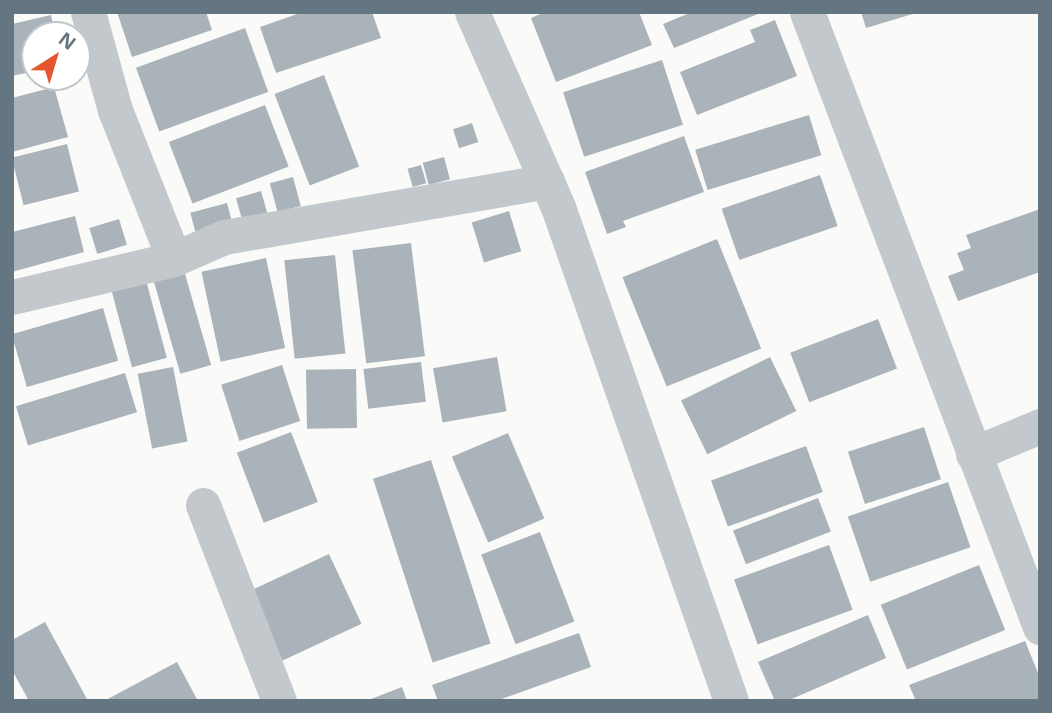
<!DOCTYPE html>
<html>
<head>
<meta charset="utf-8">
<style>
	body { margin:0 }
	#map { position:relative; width:1052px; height:713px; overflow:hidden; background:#fafaf8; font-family:"Noto Sans",sans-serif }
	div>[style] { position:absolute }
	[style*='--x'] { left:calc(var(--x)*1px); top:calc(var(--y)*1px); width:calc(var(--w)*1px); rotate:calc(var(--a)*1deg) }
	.building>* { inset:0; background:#aab3b9; transform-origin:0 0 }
	.street>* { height:35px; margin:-17.5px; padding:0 17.5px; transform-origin:17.5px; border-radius:17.5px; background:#c3c8cc }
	span { translate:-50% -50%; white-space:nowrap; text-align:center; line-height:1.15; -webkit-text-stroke:7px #fff; paint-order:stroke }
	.frame { position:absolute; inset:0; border:14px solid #657683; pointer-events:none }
	.north { position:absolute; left:21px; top:21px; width:70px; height:70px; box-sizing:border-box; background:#fff; border:2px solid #c1c8cd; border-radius:50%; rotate:37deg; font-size:19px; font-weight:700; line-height:28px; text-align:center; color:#657683 }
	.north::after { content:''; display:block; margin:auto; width:24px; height:32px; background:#e4572e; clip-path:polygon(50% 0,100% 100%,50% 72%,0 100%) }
</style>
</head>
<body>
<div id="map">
	<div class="building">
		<div style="clip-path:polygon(117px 12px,206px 12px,212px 30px,132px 57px)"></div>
		<div style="clip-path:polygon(303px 12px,372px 12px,381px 38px,276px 73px,260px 27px)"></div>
		<div style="clip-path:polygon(545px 12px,639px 12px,652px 45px,556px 82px,531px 18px)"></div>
		<div style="clip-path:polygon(692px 12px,763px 12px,674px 48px,663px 24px)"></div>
		<div style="clip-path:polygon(861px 12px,916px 12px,916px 13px,866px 28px)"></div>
		<div style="clip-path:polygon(51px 15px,55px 35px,35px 35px,35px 71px,12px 76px,12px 24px)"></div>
		<div style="clip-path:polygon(775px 20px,797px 76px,697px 115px,680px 72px,755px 42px,750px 30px)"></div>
		<div style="left:245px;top:28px;width:68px;height:116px;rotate:70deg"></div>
		<div style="left:662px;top:60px;width:68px;height:104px;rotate:72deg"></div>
		<div style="left:324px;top:75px;width:98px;height:53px;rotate:69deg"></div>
		<div style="clip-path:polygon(54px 87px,68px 137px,12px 152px,12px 98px)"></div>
		<div style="left:265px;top:105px;width:66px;height:103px;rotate:69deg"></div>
		<div style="left:809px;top:115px;width:42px;height:119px;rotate:73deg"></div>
		<div style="left:472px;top:123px;width:20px;height:20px;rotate:72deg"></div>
		<div style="clip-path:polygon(684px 136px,704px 192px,623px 221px,626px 227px,607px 234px,585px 172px)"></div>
		<div style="left:67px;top:144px;width:49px;height:57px;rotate:76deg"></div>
		<div style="left:444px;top:157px;width:23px;height:22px;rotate:75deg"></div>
		<div style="left:421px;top:165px;width:19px;height:14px;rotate:74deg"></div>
		<div style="left:820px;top:175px;width:54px;height:104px;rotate:71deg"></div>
		<div style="left:293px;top:177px;width:30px;height:24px;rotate:75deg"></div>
		<div style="left:261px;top:191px;width:29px;height:26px;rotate:74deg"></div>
		<div style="left:227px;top:203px;width:23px;height:38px;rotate:75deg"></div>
		<div style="clip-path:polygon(1040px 209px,1040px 272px,958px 301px,948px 276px,964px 270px,957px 253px,971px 248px,966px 235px)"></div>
		<div style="left:509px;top:211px;width:42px;height:39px;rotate:73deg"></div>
		<div style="clip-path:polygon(75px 216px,84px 252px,12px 272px,12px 232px)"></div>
		<div style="left:119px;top:219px;width:27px;height:31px;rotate:73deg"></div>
		<div style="left:717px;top:239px;width:118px;height:102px;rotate:68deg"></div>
		<div style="left:411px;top:243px;width:114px;height:59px;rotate:83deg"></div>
		<div style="left:335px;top:255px;width:99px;height:51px;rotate:84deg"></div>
		<div style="left:266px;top:258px;width:92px;height:66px;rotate:78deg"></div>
		<div style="left:183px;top:267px;width:102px;height:32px;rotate:74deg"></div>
		<div style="left:143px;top:269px;width:92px;height:36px;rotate:75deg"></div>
		<div style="left:103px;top:308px;width:55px;height:95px;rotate:74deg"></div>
		<div style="left:878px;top:319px;width:53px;height:94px;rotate:69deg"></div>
		<div style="left:497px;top:357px;width:55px;height:65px;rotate:80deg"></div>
		<div style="left:770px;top:357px;width:60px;height:99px;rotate:64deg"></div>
		<div style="left:421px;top:362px;width:40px;height:58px;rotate:83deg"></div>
		<div style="left:282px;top:365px;width:59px;height:64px;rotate:72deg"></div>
		<div style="left:173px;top:367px;width:76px;height:36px;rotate:79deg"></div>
		<div style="left:356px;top:369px;width:59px;height:50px;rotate:89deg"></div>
		<div style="left:125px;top:373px;width:41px;height:114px;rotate:73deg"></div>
		<div style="left:924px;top:427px;width:55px;height:80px;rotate:72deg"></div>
		<div style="left:291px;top:432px;width:75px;height:58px;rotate:69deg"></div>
		<div style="left:508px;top:433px;width:93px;height:61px;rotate:67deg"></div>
		<div style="left:806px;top:446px;width:49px;height:101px;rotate:70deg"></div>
		<div style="left:431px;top:460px;width:193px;height:61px;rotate:72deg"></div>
		<div style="left:948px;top:482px;width:69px;height:106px;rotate:71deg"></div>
		<div style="left:818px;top:498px;width:36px;height:91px;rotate:69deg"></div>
		<div style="left:540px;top:532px;width:96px;height:63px;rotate:69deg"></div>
		<div style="left:829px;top:545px;width:69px;height:101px;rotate:70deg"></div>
		<div style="left:329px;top:554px;width:77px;height:87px;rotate:65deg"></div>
		<div style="left:979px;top:565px;width:70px;height:106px;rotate:68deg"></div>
		<div style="clip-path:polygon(868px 615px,886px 658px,787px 701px,775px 701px,758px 662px)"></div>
		<div style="clip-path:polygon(45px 622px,88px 701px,29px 701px,12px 670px,12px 640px)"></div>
		<div style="clip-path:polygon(579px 633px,591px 667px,496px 701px,438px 701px,432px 685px)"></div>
		<div style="clip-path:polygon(1025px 641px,1040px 678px,1040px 701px,916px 701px,909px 685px)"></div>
		<div style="clip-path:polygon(177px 662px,198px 701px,104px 701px)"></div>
		<div style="clip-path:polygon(402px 687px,407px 701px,366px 701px)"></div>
	</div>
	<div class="street">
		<div style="--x:88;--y:12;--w:102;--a:74.6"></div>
		<div style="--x:115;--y:110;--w:160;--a:68.4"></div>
		<div style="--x:472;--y:12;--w:213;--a:66.2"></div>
		<div style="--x:558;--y:207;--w:523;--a:70.7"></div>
		<div style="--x:807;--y:12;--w:658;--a:69.25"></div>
		<div style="--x:12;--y:297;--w:166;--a:-13.2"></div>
		<div style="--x:174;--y:259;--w:55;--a:-23.7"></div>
		<div style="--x:224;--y:237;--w:328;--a:-9.8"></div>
		<div style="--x:973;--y:454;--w:73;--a:-22.7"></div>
		<div style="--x:203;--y:505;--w:210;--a:68.8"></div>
	</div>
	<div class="frame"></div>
	<div class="north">N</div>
</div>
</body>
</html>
